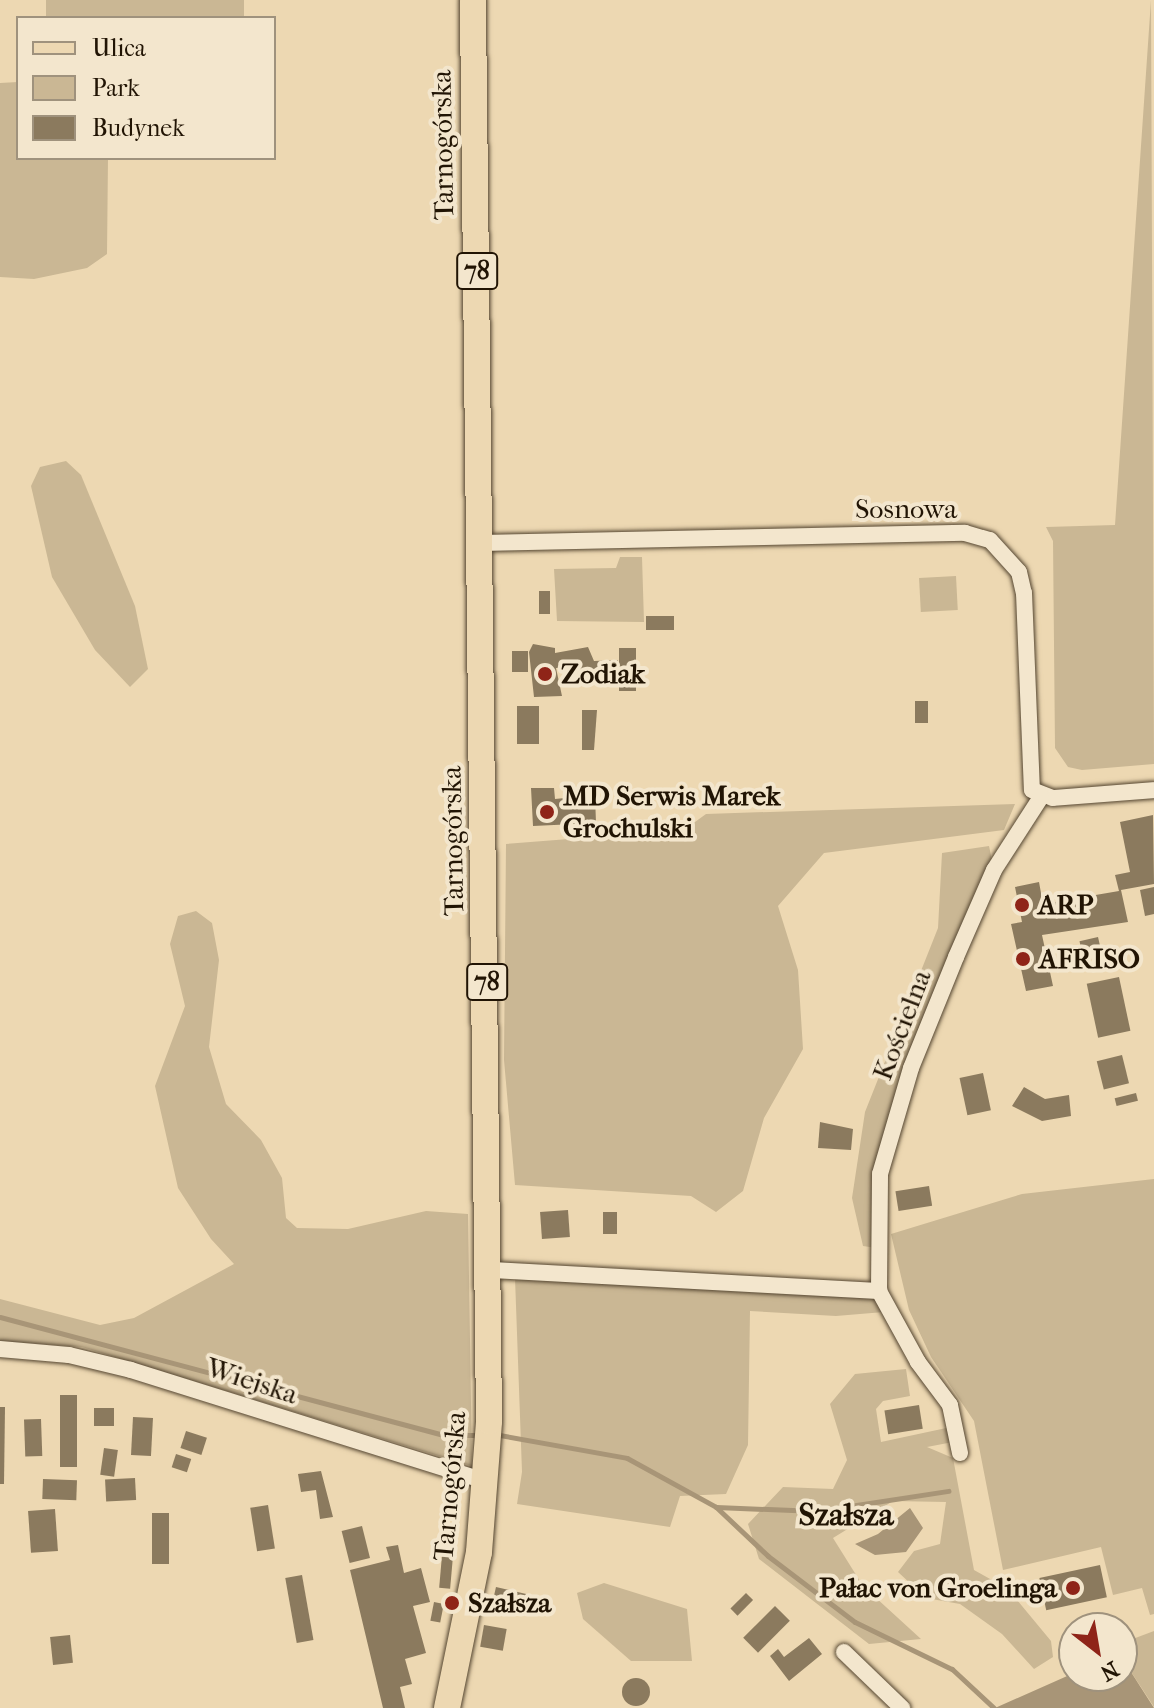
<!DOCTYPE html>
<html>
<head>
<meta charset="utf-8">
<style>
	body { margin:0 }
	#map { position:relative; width:1154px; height:1708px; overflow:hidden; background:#edd8b2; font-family:"IM FELL French Canon",serif }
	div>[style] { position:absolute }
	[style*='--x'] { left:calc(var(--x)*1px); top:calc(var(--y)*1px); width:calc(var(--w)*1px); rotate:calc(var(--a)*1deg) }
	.green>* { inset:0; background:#cab794; transform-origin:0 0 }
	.water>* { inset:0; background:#a89577 }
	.stream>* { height:5px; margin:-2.5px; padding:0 2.5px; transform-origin:2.5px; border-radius:2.5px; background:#a89577 }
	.building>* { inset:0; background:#8b7a5e; transform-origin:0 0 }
	.round { border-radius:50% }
	.roads { filter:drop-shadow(0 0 2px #544530) drop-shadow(0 0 2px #544530) }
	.minor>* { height:16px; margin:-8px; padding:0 8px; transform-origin:8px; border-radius:8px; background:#f3e6cd }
	.primary>* { height:26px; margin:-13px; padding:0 13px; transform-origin:13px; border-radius:13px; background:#edd8b2 }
	.dots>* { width:22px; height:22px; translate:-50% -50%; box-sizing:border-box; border:4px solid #f3e6cd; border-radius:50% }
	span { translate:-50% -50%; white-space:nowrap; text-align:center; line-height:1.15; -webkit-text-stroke:8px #f3e6cd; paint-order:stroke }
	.shield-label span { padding:2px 6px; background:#f3e6cd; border:2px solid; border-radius:6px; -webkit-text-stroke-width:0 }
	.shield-label { font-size:26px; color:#211404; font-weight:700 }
	.street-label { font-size:28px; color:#211404 }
	.poi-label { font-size:28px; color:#211404; font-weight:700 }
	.left { translate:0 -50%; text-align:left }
	.right { translate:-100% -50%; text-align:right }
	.quarter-label { font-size:32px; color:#211404; font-weight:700 }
	.legend { position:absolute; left:16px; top:16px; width:260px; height:144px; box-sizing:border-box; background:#f3e6cd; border:2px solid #9f927d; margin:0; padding:10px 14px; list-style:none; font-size:24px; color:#211404 }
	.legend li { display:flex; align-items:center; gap:16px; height:40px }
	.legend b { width:40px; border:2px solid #9f927d }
	.north { position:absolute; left:1058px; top:1612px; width:80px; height:80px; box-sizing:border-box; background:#f3e6cd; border:2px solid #9f927d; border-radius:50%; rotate:149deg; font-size:22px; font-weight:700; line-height:32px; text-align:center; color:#211404 }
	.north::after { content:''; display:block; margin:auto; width:28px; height:36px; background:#8f2418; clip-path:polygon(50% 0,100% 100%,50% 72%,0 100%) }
</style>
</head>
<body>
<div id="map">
	<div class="green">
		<div style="left:46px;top:0;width:198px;height:24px"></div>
		<div style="clip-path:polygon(1151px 0,1154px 764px,1082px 770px,1068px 767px,1055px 748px,1053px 541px,1046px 527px,1115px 525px)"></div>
		<div style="clip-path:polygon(18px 82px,18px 158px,108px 158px,107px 254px,87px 268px,34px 279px,0 277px,0 83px)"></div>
		<div style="clip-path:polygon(66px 461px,81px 475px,135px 606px,148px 669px,130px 687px,95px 650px,52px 577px,31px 486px,40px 467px)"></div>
		<div style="clip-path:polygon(620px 557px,642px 557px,644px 622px,557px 621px,554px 569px,616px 568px)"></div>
		<div style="left:956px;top:576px;width:34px;height:37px;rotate:87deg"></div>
		<div style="clip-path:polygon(1015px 804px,1004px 830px,824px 853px,778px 906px,798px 970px,803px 1049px,764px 1118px,743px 1191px,716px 1212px,691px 1196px,515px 1185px,504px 1060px,506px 844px,684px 830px,706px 814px)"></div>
		<div style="clip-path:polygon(989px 846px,994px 870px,883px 1155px,883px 1249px,863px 1246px,852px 1198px,865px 1112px,938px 928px,942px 853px)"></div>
		<div style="clip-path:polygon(196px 911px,212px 923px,219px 960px,209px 1047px,226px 1104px,261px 1140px,282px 1178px,286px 1218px,297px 1228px,348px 1229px,426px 1211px,468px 1214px,472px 1466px,82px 1347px,0 1341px,0 1299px,100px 1325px,134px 1318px,234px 1264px,211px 1239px,178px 1188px,155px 1086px,185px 1006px,170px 944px,178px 916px)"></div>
		<div style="clip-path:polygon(1154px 1179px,1154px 1614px,1150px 1615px,1142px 1588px,1113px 1595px,1101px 1547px,1003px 1570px,974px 1421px,931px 1357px,909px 1310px,891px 1234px,1022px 1194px)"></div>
		<div style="clip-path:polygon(515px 1278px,875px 1294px,884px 1312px,836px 1316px,750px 1311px,748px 1445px,726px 1494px,680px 1496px,670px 1527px,517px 1504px,522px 1472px)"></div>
		<div style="clip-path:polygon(906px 1369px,910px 1396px,883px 1401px,876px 1409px,881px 1442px,951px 1427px,953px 1442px,927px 1447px,953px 1458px,974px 1570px,1008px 1589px,1051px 1641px,1053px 1657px,1034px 1669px,1002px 1634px,960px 1604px,926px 1598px,898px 1572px,914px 1551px,940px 1544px,946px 1502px,893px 1501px,833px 1538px,863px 1586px,921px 1639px,869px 1644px,759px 1559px,748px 1524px,783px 1487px,833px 1489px,847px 1460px,830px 1404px,855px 1374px)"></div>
		<div style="clip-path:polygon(604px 1583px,687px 1609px,692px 1661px,631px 1661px,583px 1619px,577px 1593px)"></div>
		<div style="clip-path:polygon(1154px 1631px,1154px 1707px,1122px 1658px,1122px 1643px)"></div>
	</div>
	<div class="water">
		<div style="clip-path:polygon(910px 1508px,923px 1528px,906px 1552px,875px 1555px,855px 1544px,878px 1534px)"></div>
		<div style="clip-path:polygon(1122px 1658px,1154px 1708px,995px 1708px,1074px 1673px,1122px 1676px)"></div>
	</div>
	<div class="stream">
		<div style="--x:0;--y:1317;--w:459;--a:14.9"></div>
		<div style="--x:444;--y:1435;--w:36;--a:0"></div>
		<div style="--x:494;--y:1434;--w:135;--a:10.2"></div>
		<div style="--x:627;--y:1458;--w:102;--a:28.8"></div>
		<div style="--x:716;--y:1507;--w:71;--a:43.3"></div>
		<div style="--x:768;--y:1556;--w:109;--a:37.2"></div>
		<div style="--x:855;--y:1622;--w:108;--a:25.9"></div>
		<div style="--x:952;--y:1669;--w:57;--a:42.9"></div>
		<div style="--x:716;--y:1507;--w:101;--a:2.3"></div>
		<div style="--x:817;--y:1511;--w:133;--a:-8.7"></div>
	</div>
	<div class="building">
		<div style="left:539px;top:591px;width:11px;height:23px"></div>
		<div style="left:646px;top:616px;width:28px;height:14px"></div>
		<div style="clip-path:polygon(533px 644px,555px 648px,555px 653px,588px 647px,594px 661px,618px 660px,617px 679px,588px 683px,578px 681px,577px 667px,556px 668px,562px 696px,534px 697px,529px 652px)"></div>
		<div style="left:619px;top:648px;width:17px;height:43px"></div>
		<div style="left:512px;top:651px;width:16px;height:21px"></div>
		<div style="left:915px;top:701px;width:13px;height:22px"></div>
		<div style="left:517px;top:706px;width:22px;height:38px"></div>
		<div style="clip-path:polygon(582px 710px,597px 710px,594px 750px,582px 750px)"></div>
		<div style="clip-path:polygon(531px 788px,554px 788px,555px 799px,595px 795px,596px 823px,533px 826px)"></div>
		<div style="clip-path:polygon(1153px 815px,1154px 884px,1121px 890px,1128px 922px,1042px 935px,1053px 986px,1026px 991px,1011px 924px,1022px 922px,1015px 887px,1039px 882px,1043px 904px,1119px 891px,1115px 875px,1130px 872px,1120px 822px)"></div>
		<div style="clip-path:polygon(1154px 887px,1154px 914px,1145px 916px,1140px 890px)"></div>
		<div style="left:1098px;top:937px;width:18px;height:19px;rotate:77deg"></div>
		<div style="left:1119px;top:977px;width:55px;height:33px;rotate:78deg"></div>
		<div style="left:1122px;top:1055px;width:29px;height:26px;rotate:76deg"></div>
		<div style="left:983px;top:1073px;width:38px;height:24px;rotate:78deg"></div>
		<div style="clip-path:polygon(1024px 1087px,1045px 1099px,1069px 1095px,1071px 1116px,1042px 1121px,1012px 1106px)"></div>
		<div style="left:1136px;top:1093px;width:8px;height:22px;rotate:76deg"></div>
		<div style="clip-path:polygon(820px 1122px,853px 1129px,851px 1150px,818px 1148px)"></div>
		<div style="left:929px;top:1186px;width:20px;height:34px;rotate:81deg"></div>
		<div style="left:568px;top:1210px;width:27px;height:28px;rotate:86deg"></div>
		<div style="left:603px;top:1212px;width:14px;height:22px"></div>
		<div style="left:60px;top:1395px;width:17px;height:72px"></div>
		<div style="left:919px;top:1405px;width:24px;height:35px;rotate:81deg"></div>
		<div style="clip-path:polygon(0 1407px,5px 1407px,4px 1484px,0 1484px)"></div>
		<div style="left:94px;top:1408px;width:20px;height:18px"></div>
		<div style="left:133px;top:1417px;width:20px;height:38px;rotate:3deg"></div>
		<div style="left:41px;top:1419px;width:37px;height:17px;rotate:88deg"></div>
		<div style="left:186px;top:1431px;width:22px;height:18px;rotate:18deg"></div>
		<div style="left:104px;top:1448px;width:14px;height:27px;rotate:8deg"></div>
		<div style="left:176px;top:1454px;width:16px;height:14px;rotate:18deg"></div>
		<div style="clip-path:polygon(321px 1471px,333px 1517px,320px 1519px,316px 1490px,301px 1492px,298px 1474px)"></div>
		<div style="left:135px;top:1478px;width:22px;height:30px;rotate:87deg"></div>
		<div style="left:43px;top:1479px;width:34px;height:20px;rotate:2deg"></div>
		<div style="left:268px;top:1505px;width:44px;height:18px;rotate:81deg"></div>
		<div style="left:55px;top:1509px;width:42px;height:27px;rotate:86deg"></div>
		<div style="left:152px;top:1513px;width:17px;height:51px"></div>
		<div style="left:362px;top:1526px;width:33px;height:21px;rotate:76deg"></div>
		<div style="left:443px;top:1544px;width:11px;height:44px;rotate:5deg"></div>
		<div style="clip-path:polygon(398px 1545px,404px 1573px,421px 1568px,430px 1602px,413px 1606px,426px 1653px,405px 1659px,412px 1684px,400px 1687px,405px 1708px,383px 1708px,350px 1570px,390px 1560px,386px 1547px)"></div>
		<div style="left:1100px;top:1565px;width:33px;height:62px;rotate:78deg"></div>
		<div style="left:302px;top:1575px;width:66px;height:17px;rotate:80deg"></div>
		<div style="left:496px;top:1587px;width:31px;height:22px;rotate:13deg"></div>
		<div style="left:746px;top:1593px;width:10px;height:22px;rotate:45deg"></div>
		<div style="left:434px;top:1602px;width:10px;height:19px;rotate:11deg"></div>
		<div style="left:775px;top:1606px;width:21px;height:45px;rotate:45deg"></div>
		<div style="left:484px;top:1625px;width:23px;height:22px;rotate:10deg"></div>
		<div style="left:70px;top:1635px;width:28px;height:20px;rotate:84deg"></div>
		<div style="clip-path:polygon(809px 1638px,822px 1654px,789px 1681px,770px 1656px,778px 1649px,784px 1657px)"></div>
		<div class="round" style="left:622px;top:1678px;width:28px;height:28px"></div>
	</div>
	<div class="roads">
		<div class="minor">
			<div style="--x:481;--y:543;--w:484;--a:-1.2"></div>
			<div style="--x:965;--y:533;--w:26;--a:16"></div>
			<div style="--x:990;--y:540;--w:43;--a:47.8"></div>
			<div style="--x:1019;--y:572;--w:22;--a:77"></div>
			<div style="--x:1024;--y:593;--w:197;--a:87.7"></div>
			<div style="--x:1032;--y:790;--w:22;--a:21"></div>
			<div style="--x:1053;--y:798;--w:101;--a:-4.5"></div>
			<div style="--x:491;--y:1270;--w:389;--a:3.1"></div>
			<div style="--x:0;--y:1349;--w:69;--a:5"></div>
			<div style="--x:69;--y:1355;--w:64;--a:13.6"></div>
			<div style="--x:131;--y:1370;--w:371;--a:17.4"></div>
			<div style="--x:960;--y:1453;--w:49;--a:-101.8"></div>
			<div style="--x:950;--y:1405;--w:54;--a:-126.7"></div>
			<div style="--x:918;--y:1362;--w:81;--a:-118.8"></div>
			<div style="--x:879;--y:1291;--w:117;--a:-89.5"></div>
			<div style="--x:880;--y:1174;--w:110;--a:-73.7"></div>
			<div style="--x:911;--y:1068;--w:120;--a:-67.9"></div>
			<div style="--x:956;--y:957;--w:95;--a:-66.4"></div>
			<div style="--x:994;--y:870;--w:87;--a:-57.2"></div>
			<div style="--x:844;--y:1652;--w:81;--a:44"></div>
		</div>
		<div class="primary">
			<div style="--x:447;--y:1708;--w:159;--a:-78.4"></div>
			<div style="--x:479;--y:1552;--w:131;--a:-85.6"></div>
			<div style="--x:489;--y:1421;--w:1421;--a:-90.65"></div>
		</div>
	</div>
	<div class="dots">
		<div style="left:545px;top:674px;background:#8f2418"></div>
		<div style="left:547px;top:812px;background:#8f2418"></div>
		<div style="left:1022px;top:905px;background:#8f2418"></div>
		<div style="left:1023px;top:959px;background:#8f2418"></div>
		<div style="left:1073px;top:1588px;background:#8f2418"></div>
		<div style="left:452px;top:1603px;background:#8f2418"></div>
	</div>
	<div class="shield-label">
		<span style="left:477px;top:271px">78</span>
		<span style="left:487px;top:982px">78</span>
	</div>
	<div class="street-label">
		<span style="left:443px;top:145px;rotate:-91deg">Tarnogórska</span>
		<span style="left:906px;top:509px">Sosnowa</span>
		<span style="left:453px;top:841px;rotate:-91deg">Tarnogórska</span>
		<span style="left:902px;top:1025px;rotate:-69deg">Kościelna</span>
		<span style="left:252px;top:1381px;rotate:18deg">Wiejska</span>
		<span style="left:450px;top:1486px;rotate:-85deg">Tarnogórska</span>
	</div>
	<div class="poi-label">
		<span class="left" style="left:561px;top:674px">Zodiak</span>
		<span class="left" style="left:563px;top:812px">MD Serwis Marek<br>Grochulski</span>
		<span class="left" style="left:1038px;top:905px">ARP</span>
		<span class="left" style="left:1039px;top:959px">AFRISO</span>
		<span class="right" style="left:1057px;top:1588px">Pałac von Groelinga</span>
		<span class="left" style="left:468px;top:1603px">Szałsza</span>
	</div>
	<div class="quarter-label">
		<span style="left:846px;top:1515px">Szałsza</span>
	</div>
	<ul class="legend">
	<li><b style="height:10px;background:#edd8b2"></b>Ulica</li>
	<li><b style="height:22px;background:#cab794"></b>Park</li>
	<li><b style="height:22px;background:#8b7a5e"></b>Budynek</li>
	</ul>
	<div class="north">N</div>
</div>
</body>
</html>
